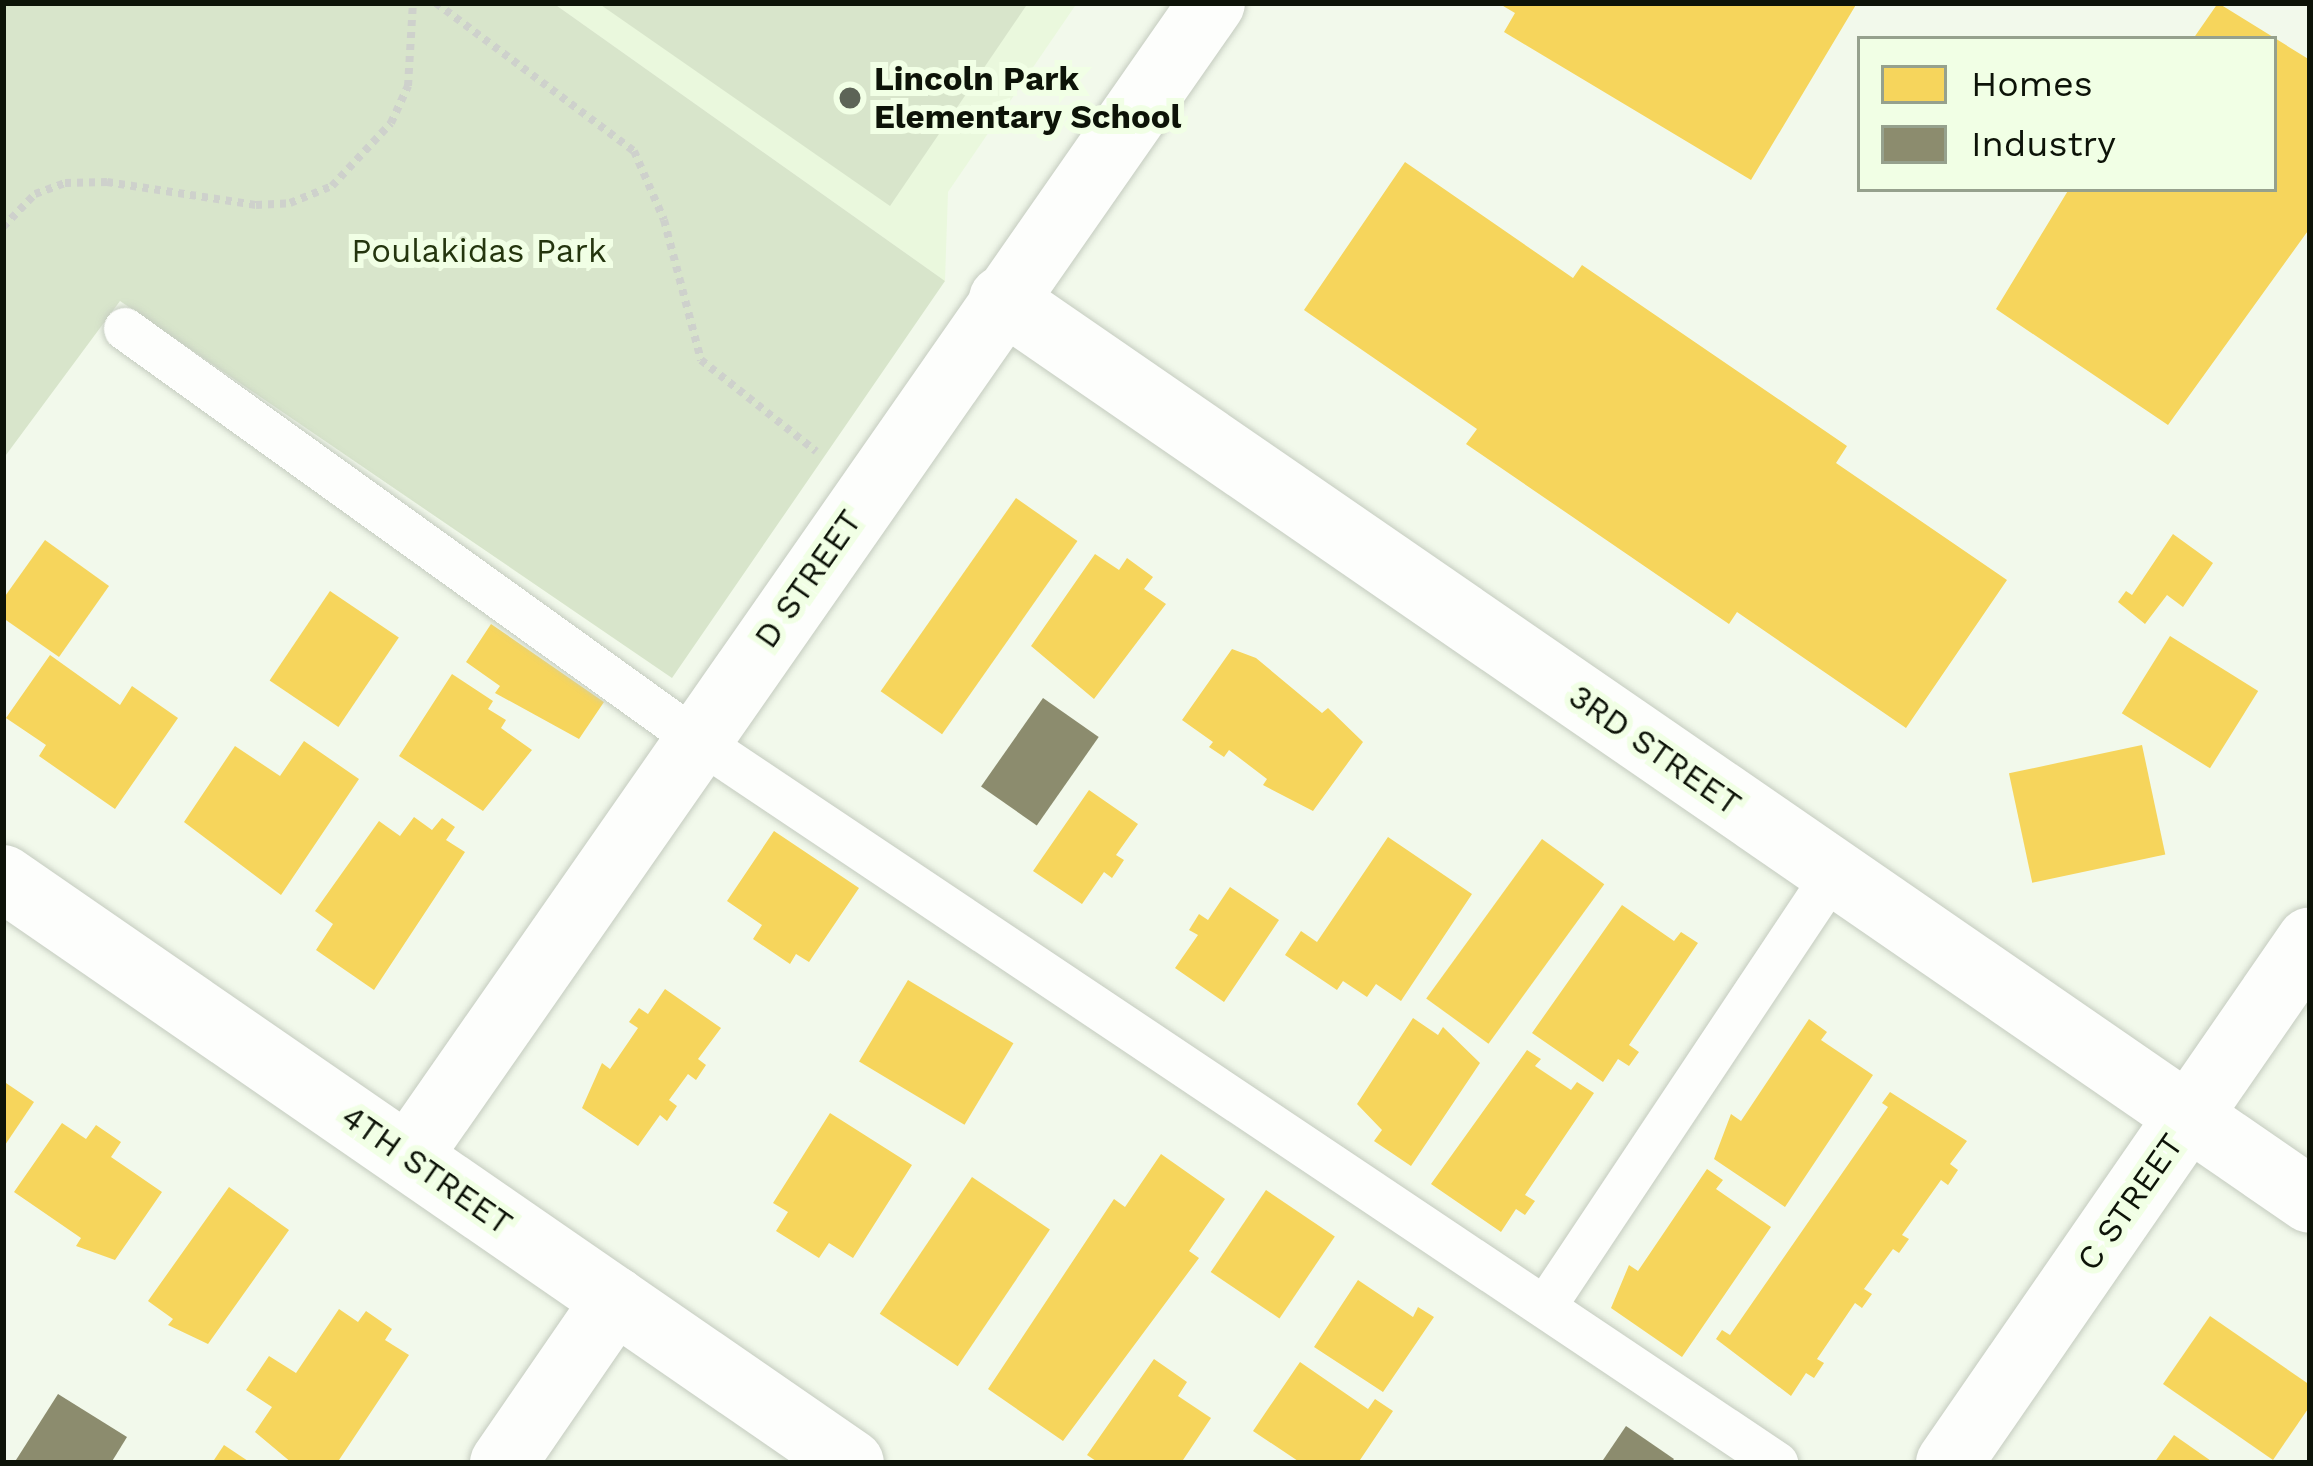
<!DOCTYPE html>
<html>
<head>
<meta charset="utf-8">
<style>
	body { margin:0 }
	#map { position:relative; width:2313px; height:1466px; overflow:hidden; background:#f2f9eb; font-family:"Work Sans",sans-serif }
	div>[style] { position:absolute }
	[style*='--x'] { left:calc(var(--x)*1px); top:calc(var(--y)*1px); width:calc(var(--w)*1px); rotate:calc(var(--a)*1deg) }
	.built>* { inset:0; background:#eaf8dd }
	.green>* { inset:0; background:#d8e5cb }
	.homes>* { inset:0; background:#f6d55c; transform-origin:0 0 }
	.industry>* { inset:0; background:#8c8c6e; transform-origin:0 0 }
	.path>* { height:8px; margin-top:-4px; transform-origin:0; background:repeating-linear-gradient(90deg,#ced1cc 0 6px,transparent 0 12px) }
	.roads { filter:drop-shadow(0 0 3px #c5ccc0) drop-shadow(0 0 3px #c5ccc0) }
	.lane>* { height:42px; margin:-21px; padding:0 21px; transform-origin:21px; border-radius:21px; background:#fdfefc }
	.street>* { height:66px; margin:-33px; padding:0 33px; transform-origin:33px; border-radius:33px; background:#fdfefc }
	.secondary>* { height:66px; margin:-33px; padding:0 33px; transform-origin:33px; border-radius:33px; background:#fdfefc }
	.dots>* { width:33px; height:33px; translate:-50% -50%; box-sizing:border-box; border:6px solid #f1ffe5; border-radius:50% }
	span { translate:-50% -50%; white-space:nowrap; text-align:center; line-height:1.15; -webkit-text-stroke:12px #f1ffe5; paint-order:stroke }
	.poi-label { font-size:33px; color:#0d1308; font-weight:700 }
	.left { translate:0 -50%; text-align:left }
	.park-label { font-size:33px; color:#24350e }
	.street-label { font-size:33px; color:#0d1308 }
	.frame { position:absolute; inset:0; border:6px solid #0d1308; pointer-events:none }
	.legend { position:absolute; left:1857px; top:36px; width:420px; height:156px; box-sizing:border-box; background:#f1ffe5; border:3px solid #96a18d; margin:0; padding:15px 21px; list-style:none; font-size:36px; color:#0d1308 }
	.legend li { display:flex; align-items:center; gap:24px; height:60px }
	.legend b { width:60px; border:3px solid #96a18d }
</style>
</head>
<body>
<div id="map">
	<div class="built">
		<div style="clip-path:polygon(553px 3px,1077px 3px,948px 192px,945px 281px)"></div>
	</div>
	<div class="green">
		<div style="clip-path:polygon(3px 3px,553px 3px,945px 281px,672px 678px,120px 301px,3px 459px)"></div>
		<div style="clip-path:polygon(598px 3px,1028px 3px,890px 206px)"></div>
	</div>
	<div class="homes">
		<div style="clip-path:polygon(1498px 3px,1857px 3px,1751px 180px,1504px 32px,1515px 13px)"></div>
		<div style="clip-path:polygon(2218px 3px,2310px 60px,2310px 228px,2168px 425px,1996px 309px,2069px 189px,2274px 189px,2274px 39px,2193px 39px)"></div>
		<div style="clip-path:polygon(1405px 162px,1573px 278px,1582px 265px,1847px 446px,1836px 463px,2007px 580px,1906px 728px,1737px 612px,1729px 624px,1466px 444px,1477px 429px,1304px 310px)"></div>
		<div style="left:1016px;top:498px;width:75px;height:236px;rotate:35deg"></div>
		<div style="clip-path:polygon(2173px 534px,2213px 563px,2183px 607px,2167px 595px,2145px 624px,2118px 602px,2126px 591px,2132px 595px)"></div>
		<div style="clip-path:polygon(45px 540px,109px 586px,59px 657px,3px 618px,3px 599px)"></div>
		<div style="clip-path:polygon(1095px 554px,1119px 570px,1127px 558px,1153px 577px,1144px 589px,1166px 604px,1094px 699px,1031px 646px)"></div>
		<div style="left:330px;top:591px;width:83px;height:108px;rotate:34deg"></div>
		<div style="clip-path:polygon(491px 624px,604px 702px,579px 739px,495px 693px,500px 686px,466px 662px)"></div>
		<div style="left:2170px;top:636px;width:104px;height:91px;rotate:32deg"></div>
		<div style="clip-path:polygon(1232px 649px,1256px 658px,1322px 713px,1328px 708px,1363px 742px,1313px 811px,1263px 785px,1267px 779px,1229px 750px,1224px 757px,1209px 747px,1213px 742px,1182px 720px)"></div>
		<div style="clip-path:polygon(50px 655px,120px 705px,132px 686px,178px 718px,115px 809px,39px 756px,46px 745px,6px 718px)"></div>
		<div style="clip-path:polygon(452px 674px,493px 701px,488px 709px,506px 720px,501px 728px,532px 750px,483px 811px,399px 756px)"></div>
		<div style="clip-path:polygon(304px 741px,359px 779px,281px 895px,184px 822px,235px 746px,280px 776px)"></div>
		<div style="left:2142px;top:745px;width:112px;height:136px;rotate:78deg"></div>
		<div style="clip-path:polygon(1089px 790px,1138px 824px,1116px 855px,1124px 860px,1112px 878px,1104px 872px,1082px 904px,1033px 871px)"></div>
		<div style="clip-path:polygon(414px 817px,432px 830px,442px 818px,455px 827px,446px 840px,465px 852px,374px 990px,316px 950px,333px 924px,315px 911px,379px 821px,400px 836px)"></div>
		<div style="clip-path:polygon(774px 831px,859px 888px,809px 962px,796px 954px,790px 964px,753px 939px,762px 925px,727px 901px)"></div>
		<div style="clip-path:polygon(1388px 837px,1472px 894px,1401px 1001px,1376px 984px,1367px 997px,1343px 981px,1337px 990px,1285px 955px,1301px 931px,1317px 942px)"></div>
		<div style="left:1542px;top:839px;width:77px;height:197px;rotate:36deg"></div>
		<div style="clip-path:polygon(1230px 887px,1279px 920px,1224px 1002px,1175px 968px,1198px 935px,1189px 930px,1199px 914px,1208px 920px)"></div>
		<div style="clip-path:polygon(1622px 905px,1674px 941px,1681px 932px,1698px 943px,1629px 1045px,1639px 1052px,1629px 1066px,1618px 1059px,1603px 1082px,1532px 1033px)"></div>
		<div style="left:908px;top:980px;width:123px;height:95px;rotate:31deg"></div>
		<div style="clip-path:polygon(665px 989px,721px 1028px,698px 1059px,706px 1065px,696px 1080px,688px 1074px,669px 1100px,677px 1106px,667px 1121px,660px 1115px,638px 1146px,582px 1108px,602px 1063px,610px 1069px,638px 1028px,629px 1022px,639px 1008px,648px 1014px)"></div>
		<div style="clip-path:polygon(1413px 1018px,1438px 1035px,1443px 1027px,1480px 1063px,1411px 1166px,1374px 1141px,1382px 1130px,1357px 1104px)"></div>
		<div style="clip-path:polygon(1809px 1019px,1827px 1032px,1821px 1040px,1873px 1075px,1785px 1207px,1714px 1159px,1731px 1114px,1741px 1121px)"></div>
		<div style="clip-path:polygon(1527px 1050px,1541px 1059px,1535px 1066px,1571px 1090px,1577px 1082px,1594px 1093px,1525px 1195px,1535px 1201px,1525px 1215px,1516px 1209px,1501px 1232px,1431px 1184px)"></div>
		<div style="clip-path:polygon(3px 1081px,34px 1102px,3px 1148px)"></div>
		<div style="clip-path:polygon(1890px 1092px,1967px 1141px,1950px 1164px,1958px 1170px,1948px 1185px,1941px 1180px,1902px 1235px,1909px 1239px,1899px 1253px,1893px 1249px,1864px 1289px,1872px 1294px,1862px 1308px,1855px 1303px,1817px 1359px,1824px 1363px,1814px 1378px,1806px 1373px,1791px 1396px,1716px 1339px,1722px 1330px,1730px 1335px,1888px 1107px,1882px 1103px)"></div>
		<div style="clip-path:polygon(830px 1113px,912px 1165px,853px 1258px,829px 1243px,819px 1258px,776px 1231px,788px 1212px,773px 1203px)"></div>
		<div style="clip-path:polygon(62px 1123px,86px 1139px,96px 1125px,121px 1142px,111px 1157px,162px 1192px,115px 1260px,76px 1246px,81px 1238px,14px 1192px)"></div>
		<div style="clip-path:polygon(1161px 1154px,1225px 1199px,1189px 1251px,1199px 1258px,1063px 1441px,988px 1389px,1114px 1199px,1125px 1207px)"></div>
		<div style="clip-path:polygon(1707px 1169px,1723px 1180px,1716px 1189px,1771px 1227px,1682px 1357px,1611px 1308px,1629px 1265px,1638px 1271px)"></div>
		<div style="left:972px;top:1177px;width:94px;height:165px;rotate:34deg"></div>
		<div style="clip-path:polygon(229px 1187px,289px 1230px,208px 1344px,168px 1325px,173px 1319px,148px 1301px)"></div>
		<div style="left:1266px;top:1190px;width:83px;height:99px;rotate:34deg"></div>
		<div style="clip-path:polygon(1358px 1280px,1413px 1317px,1418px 1307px,1434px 1317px,1383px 1392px,1314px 1347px)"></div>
		<div style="clip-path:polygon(339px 1309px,358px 1322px,366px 1311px,392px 1329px,385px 1340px,409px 1355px,337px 1463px,292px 1463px,255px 1432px,272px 1407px,246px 1390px,269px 1356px,296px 1373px)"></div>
		<div style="clip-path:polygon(2210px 1316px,2310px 1385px,2310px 1406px,2273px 1460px,2163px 1384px)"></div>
		<div style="clip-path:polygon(1154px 1359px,1187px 1382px,1178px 1396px,1211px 1418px,1181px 1463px,1099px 1463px,1087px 1455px)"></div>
		<div style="clip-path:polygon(1300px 1362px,1368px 1409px,1375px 1399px,1393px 1411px,1358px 1463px,1301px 1463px,1253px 1431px)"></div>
		<div style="clip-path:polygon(2174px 1435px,2214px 1463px,2154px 1463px)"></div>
		<div style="clip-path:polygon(224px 1445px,251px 1463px,212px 1463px)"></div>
	</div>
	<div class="industry">
		<div style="left:1043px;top:698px;width:68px;height:108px;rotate:35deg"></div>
		<div style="clip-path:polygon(58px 1394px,127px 1437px,111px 1463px,16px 1460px)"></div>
		<div style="clip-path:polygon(1626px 1426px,1674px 1459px,1671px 1463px,1601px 1463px)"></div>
	</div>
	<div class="path">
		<div style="--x:436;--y:3;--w:247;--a:36.8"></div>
		<div style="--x:634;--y:151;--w:75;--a:66.5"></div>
		<div style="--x:664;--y:220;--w:145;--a:75.2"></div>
		<div style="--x:701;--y:360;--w:147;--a:38.4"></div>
		<div style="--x:3;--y:227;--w:46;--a:-45.9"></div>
		<div style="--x:35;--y:194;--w:32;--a:-20"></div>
		<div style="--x:65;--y:183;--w:42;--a:-1.4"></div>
		<div style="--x:107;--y:182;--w:151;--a:8.8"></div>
		<div style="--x:256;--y:205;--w:34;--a:-3"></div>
		<div style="--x:290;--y:203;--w:45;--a:-22"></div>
		<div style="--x:332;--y:186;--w:86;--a:-46.9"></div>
		<div style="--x:391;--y:123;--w:41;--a:-65.3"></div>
		<div style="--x:408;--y:86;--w:83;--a:-86.6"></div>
	</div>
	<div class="roads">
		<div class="lane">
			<div style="--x:125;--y:329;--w:704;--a:35.7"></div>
			<div style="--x:697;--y:740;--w:1300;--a:33.8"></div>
			<div style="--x:1545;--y:1307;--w:521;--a:-56.34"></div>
		</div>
		<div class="street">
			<div style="--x:1002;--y:299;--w:1588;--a:34.56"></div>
			<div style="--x:408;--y:1157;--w:1406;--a:-55.13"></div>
			<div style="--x:503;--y:1463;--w:198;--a:-55.5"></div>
			<div style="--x:1949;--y:1463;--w:635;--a:-55.38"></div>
		</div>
		<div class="secondary">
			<div style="--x:3;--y:878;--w:1030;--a:34.6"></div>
		</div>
	</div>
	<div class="dots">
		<div style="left:850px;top:98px;background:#5d6457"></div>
	</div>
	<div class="poi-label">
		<span class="left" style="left:874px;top:98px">Lincoln Park<br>Elementary School</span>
	</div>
	<div class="park-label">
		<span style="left:479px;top:251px">Poulakidas Park</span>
	</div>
	<div class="street-label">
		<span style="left:808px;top:579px;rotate:-55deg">D STREET</span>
		<span style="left:1655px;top:750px;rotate:35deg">3RD STREET</span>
		<span style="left:427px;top:1170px;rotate:35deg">4TH STREET</span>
		<span style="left:2130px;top:1202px;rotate:-55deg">C STREET</span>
	</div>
	<div class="frame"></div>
	<ul class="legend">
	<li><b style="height:33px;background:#f6d55c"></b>Homes</li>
	<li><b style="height:33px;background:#8c8c6e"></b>Industry</li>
	</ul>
</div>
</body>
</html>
